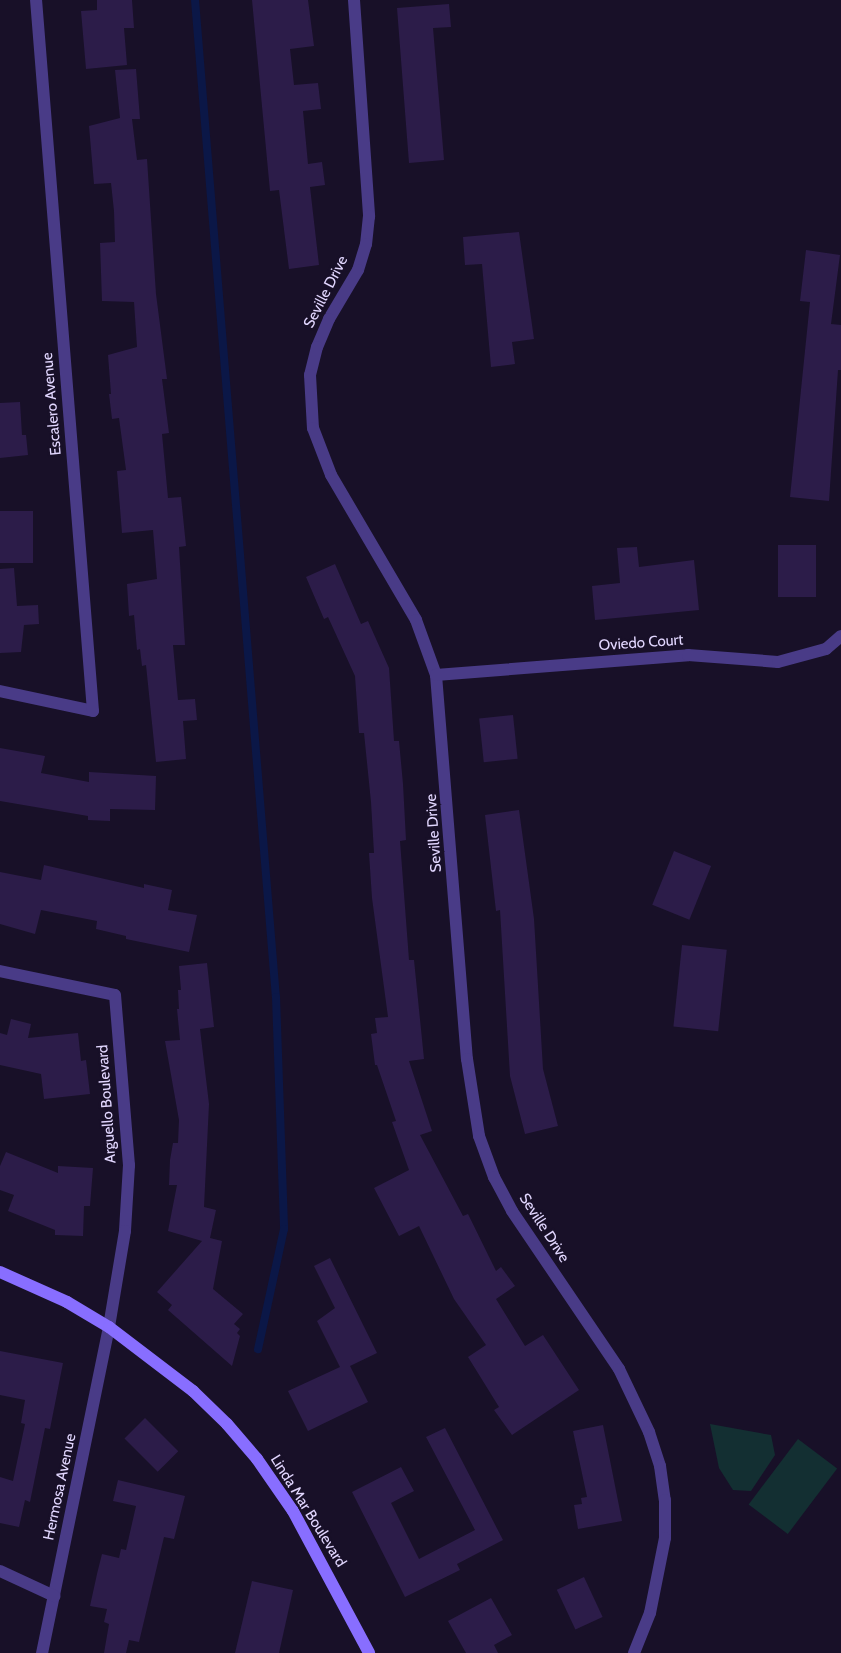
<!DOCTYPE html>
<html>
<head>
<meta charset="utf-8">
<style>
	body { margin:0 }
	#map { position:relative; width:841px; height:1653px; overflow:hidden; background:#181028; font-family:Cabin,sans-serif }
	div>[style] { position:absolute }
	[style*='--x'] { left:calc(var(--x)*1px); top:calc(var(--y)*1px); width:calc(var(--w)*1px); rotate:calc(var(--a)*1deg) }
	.green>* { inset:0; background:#132f32; transform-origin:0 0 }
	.stream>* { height:8px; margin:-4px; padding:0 4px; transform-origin:4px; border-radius:4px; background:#0b1747 }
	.building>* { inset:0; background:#2c1c49; transform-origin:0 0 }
	.street>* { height:12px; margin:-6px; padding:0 6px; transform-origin:6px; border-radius:6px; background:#493b87 }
	.secondary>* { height:12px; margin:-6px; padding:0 6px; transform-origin:6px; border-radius:6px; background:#886eff }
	span { translate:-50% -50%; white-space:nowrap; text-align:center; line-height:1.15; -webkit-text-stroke:4.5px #181028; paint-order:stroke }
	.street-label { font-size:15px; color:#e2d7ff }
</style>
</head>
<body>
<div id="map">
	<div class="green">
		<div style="clip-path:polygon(710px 1424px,771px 1435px,775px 1455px,751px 1491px,733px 1490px,719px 1468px)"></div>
		<div style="left:798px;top:1439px;width:49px;height:82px;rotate:37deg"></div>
	</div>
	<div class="stream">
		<div style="--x:195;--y:0;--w:1000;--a:85.36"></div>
		<div style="--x:276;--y:997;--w:232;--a:88"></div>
		<div style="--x:284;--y:1229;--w:123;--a:102.2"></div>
	</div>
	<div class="building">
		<div style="clip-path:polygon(97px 0,132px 0,134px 28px,124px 28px,127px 65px,86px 69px,81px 11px,97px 10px)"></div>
		<div style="clip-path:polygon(252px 0,308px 0,314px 46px,290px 49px,294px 85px,318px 83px,321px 109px,303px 111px,308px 164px,322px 162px,325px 185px,310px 187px,319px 265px,289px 269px,279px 190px,270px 191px)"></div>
		<div style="clip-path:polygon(449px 4px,451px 27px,433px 28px,444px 160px,409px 163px,397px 8px)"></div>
		<div style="clip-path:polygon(136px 69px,140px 119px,132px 119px,137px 160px,147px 159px,156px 294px,167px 379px,162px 379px,169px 433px,162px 434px,168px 498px,181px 497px,186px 546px,179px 547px,185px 645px,173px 645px,178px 700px,195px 699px,197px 720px,183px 721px,186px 759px,156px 762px,146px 665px,142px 666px,140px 649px,137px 650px,134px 615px,129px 616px,127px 584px,157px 579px,153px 530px,122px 533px,117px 471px,126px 470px,119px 418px,112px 419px,109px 394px,111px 394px,108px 355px,137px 347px,134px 302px,102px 301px,100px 243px,115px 242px,114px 211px,111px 183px,94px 184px,89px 126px,120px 118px,115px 70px)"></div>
		<div style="clip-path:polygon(519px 232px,534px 339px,512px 342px,515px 364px,491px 367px,482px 264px,465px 265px,463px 237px)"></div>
		<div style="clip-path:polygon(806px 250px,840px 255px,831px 324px,841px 325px,841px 370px,838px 370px,829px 501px,790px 497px,810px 302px,800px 301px)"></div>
		<div style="clip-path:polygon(20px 402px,22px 435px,26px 435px,28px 455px,0 458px,0 403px)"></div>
		<div style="left:33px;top:511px;width:52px;height:33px;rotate:90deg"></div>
		<div style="left:816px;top:545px;width:52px;height:38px;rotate:90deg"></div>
		<div style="clip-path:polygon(637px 547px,639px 567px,694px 560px,699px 610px,595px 620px,592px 586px,620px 583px,617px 548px)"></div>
		<div style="clip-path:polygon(335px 564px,361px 624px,368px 621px,389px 668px,394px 741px,399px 741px,403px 784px,406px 840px,400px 841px,409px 960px,414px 960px,424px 1059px,409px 1061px,432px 1131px,420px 1135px,463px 1216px,468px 1214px,496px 1271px,501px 1267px,515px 1286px,496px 1299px,525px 1346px,543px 1335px,579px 1390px,512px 1435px,494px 1410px,499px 1407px,468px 1357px,486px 1345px,454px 1299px,419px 1226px,399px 1236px,374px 1188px,409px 1170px,392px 1122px,396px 1121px,377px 1065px,375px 1065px,371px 1034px,377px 1033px,375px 1018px,388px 1017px,372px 898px,369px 853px,374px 853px,371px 802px,364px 733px,359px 733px,355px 676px,328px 617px,324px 619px,306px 577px)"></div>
		<div style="clip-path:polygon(14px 568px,17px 606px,38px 605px,39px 624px,24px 625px,21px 652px,0 653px,0 569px)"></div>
		<div style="left:513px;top:715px;width:44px;height:34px;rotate:84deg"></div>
		<div style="clip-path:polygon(0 748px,45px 756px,41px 773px,89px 782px,89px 772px,156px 776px,155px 810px,110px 809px,110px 821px,88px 820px,88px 816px,0 801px)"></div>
		<div style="clip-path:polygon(519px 810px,534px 919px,543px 1069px,558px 1126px,525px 1134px,510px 1076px,500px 910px,496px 911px,485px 815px)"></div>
		<div style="left:674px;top:851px;width:40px;height:58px;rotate:22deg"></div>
		<div style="clip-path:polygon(44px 865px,144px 888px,144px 884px,172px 890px,168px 910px,197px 915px,189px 952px,126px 939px,126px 936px,96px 929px,97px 921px,41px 910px,35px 934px,0 924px,0 872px,41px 880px)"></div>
		<div style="left:682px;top:945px;width:45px;height:82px;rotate:6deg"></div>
		<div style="clip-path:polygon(207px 963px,214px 1027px,200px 1029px,209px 1104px,204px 1207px,216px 1210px,210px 1238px,222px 1241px,213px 1289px,243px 1314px,234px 1324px,240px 1329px,237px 1333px,240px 1336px,232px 1366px,168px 1310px,172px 1305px,157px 1292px,202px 1241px,168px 1231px,177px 1185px,169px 1185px,170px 1160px,173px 1143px,178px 1143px,179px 1120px,165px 1041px,180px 1040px,177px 1009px,179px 1009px,178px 990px,181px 990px,179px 966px)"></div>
		<div style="clip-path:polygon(11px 1019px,31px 1024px,28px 1038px,78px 1033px,81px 1061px,86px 1060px,90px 1094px,44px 1099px,41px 1074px,0 1065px,0 1033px,7px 1035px)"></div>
		<div style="clip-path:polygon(6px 1152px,58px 1173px,58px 1166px,93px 1168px,90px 1206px,84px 1206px,83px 1236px,55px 1235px,55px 1230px,8px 1211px,14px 1195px,0 1190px,0 1166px)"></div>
		<div style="clip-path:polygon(330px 1258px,377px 1353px,350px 1366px,368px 1402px,308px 1431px,288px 1391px,340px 1367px,317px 1321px,335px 1308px,314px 1266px)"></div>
		<div style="clip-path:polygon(0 1351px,63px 1363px,50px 1429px,45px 1428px,30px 1502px,25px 1500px,19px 1527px,0 1523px,0 1477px,13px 1481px,25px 1424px,21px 1423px,25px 1400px,0 1395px)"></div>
		<div style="left:145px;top:1418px;width:47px;height:29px;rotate:45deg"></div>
		<div style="clip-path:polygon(603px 1425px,622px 1521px,578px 1529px,574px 1505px,582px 1504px,581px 1498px,587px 1497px,573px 1431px)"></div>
		<div style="clip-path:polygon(445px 1428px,503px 1540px,457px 1564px,460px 1570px,405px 1597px,352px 1492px,401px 1467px,414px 1491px,391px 1503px,419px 1559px,475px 1530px,426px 1437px)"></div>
		<div style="clip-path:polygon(118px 1480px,185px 1496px,174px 1539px,164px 1537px,139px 1642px,129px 1640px,126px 1653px,104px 1653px,109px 1624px,104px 1622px,107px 1609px,90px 1606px,97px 1574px,102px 1554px,119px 1558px,121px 1549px,126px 1550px,136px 1506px,113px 1501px)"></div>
		<div style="left:584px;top:1577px;width:44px;height:30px;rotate:65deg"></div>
		<div style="clip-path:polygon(252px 1581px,293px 1590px,279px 1653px,235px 1653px)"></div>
		<div style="clip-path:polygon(491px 1598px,512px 1635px,494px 1645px,498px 1653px,466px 1653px,448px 1621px)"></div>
	</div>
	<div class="street">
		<div style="--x:354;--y:0;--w:217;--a:86"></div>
		<div style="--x:369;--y:216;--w:28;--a:96"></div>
		<div style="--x:366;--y:244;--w:27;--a:107"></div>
		<div style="--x:358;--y:270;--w:57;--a:120.6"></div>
		<div style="--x:329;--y:319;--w:30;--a:113"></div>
		<div style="--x:317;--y:347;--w:29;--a:104"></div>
		<div style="--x:310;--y:375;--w:53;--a:86.8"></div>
		<div style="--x:313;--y:428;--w:50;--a:69"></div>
		<div style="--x:331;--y:475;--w:168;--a:59.6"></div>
		<div style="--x:416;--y:620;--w:59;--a:70"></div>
		<div style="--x:436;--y:675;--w:385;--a:85.4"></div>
		<div style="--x:467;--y:1059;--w:78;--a:81.1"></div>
		<div style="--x:479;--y:1136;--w:44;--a:69.9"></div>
		<div style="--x:494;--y:1177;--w:38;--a:62"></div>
		<div style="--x:512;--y:1211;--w:191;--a:55.9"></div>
		<div style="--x:619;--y:1369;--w:70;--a:64.5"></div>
		<div style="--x:649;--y:1432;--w:36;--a:72"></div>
		<div style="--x:660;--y:1466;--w:34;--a:82"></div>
		<div style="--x:665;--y:1500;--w:38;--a:90"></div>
		<div style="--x:665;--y:1538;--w:76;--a:101.3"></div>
		<div style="--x:650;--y:1613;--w:43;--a:111.8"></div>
		<div style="--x:436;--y:675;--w:253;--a:-4.5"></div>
		<div style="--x:688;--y:655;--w:90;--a:4.4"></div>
		<div style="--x:778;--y:662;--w:50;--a:-15.2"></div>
		<div style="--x:826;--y:649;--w:20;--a:-41"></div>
		<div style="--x:0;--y:691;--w:95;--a:12.1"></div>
		<div style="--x:93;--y:711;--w:713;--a:-94.58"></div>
		<div style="--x:0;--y:971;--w:117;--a:11.8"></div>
		<div style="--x:115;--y:995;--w:171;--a:85.3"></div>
		<div style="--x:129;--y:1165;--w:66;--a:93.5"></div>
		<div style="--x:125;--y:1231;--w:97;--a:99.5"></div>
		<div style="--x:109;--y:1327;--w:333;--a:101.6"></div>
		<div style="--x:0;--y:1571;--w:60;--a:24.8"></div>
	</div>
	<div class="secondary">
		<div style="--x:0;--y:1272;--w:73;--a:24.1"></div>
		<div style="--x:67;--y:1302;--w:49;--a:30.8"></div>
		<div style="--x:109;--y:1327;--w:106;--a:37.3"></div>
		<div style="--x:193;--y:1391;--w:47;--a:44.1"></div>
		<div style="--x:227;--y:1424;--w:46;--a:49.4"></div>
		<div style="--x:257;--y:1459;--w:63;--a:55.3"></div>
		<div style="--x:293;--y:1511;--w:161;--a:61.8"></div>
	</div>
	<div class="street-label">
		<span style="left:326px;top:292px;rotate:-63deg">Seville Drive</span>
		<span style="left:52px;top:404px;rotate:-95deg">Escalero Avenue</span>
		<span style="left:641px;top:643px;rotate:-4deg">Oviedo Court</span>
		<span style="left:434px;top:833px;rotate:-94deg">Seville Drive</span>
		<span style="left:107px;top:1104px;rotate:-94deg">Arguello Boulevard</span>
		<span style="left:544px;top:1228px;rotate:57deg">Seville Drive</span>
		<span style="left:60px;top:1487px;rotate:-78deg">Hermosa Avenue</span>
		<span style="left:308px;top:1511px;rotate:58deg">Linda Mar Boulevard</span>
	</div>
</div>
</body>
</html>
